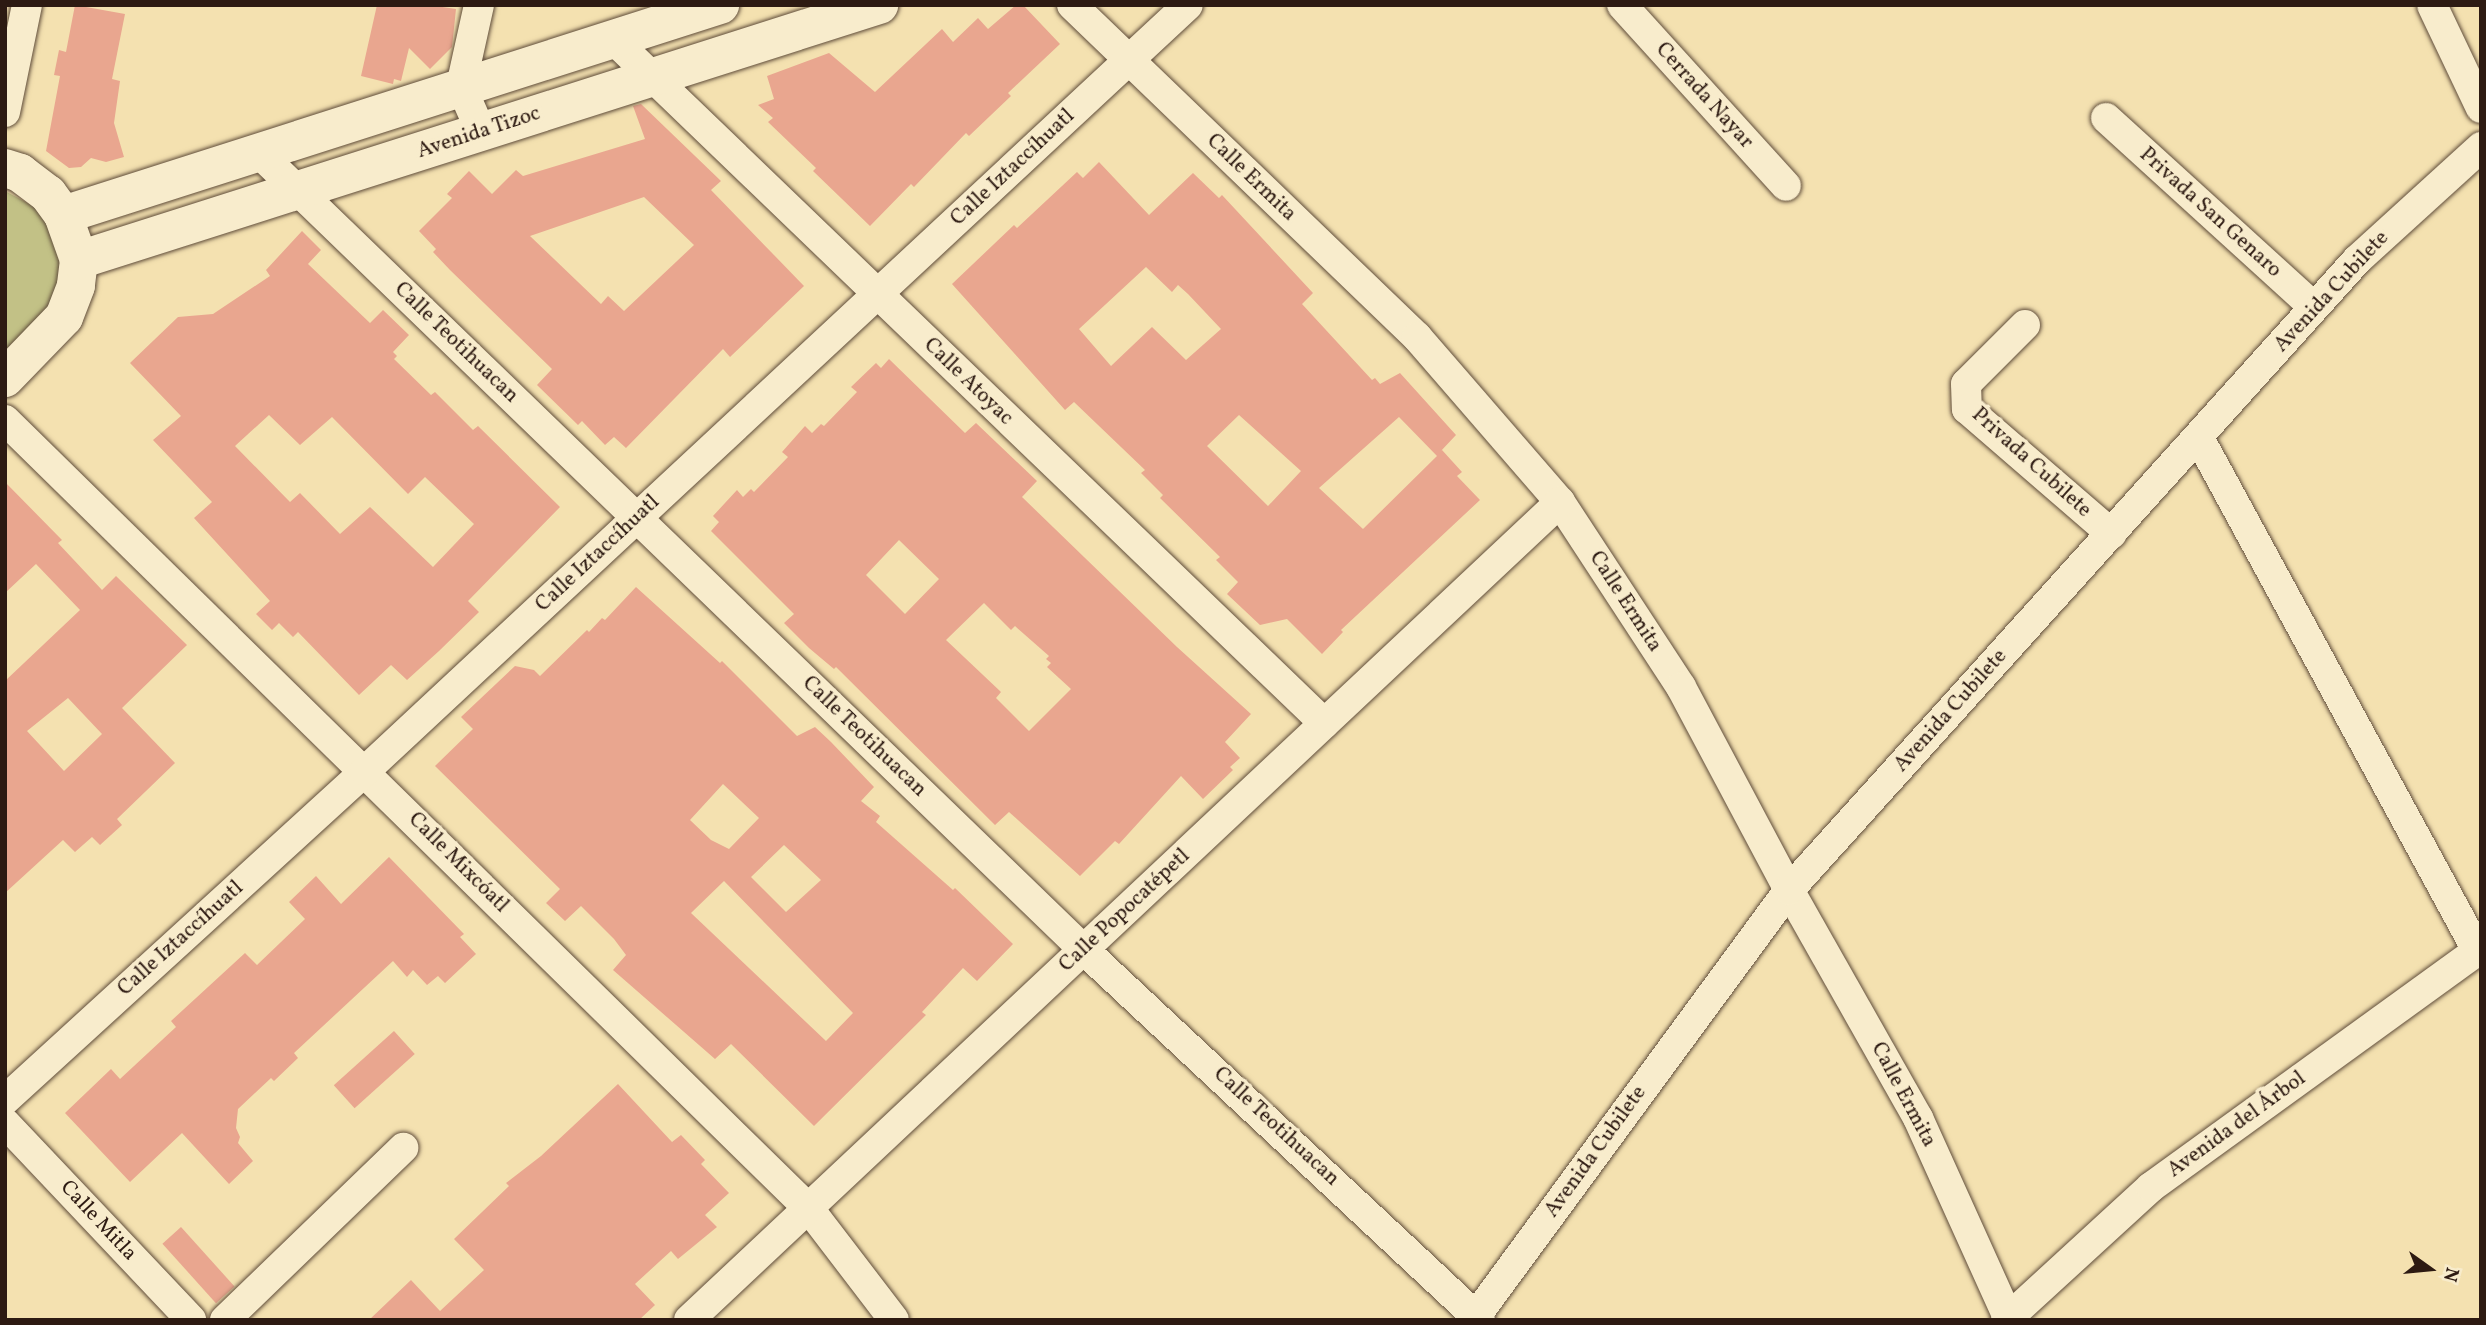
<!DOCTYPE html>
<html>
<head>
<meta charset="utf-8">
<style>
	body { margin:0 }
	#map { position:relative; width:2486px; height:1325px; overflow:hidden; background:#f4e1b0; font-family:Vollkorn,serif }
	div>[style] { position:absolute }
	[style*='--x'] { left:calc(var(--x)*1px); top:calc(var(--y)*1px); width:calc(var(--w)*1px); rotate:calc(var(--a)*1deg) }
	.green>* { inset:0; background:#c2c186 }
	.building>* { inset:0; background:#e9a68f; transform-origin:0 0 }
	.roads { filter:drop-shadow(0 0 2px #5f4c3a) drop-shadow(0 0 2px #5f4c3a) }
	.minor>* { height:30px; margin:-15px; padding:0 15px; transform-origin:15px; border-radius:15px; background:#f8eccc }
	.secondary>* { height:38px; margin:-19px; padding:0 19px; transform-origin:19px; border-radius:19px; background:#f8eccc }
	span { translate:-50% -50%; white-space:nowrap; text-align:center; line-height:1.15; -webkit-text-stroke:7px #f8eccc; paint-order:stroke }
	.street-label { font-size:21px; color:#2d1a12 }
	.frame { position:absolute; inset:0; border:7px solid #2d1a12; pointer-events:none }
	.north { position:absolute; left:2395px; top:1234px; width:70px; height:70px; -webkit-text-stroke:5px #f8eccc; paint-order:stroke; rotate:105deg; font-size:19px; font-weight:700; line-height:28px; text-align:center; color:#2d1a12 }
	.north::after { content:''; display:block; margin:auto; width:24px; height:32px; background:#2d1a12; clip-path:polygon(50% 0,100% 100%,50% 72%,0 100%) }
</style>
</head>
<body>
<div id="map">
	<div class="green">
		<div style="clip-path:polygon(5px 191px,37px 208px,56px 238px,64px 263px,51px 306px,5px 350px)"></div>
	</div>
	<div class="building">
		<div style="clip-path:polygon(75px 5px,125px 14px,112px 79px,120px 81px,114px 123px,124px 157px,106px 162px,91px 158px,81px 167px,69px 168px,46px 151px,60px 76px,54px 75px,59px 50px,66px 52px)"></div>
		<div style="clip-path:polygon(377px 5px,429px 5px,456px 9px,452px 47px,430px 69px,409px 48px,401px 81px,394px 79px,393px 84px,361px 76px)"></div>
		<div style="clip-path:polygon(1016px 5px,1023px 5px,1060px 44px,1008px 93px,1011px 96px,969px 136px,966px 133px,914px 187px,911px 184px,870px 226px,813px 171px,816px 168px,768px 122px,773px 118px,758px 105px,774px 99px,767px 76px,829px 53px,875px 92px,942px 29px,953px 42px,978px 18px,988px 29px)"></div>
		<div style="clip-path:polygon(evenodd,641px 104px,721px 181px,711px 190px,804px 286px,730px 357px,723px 349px,626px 448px,614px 437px,605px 445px,582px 421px,578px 425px,537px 385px,552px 369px,450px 270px,433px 252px,436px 249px,419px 231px,452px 198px,447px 194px,469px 171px,492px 194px,516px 170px,523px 176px,645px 139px,633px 106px,641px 104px,644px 197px,694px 245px,624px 311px,608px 296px,601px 304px,530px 236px,644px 197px)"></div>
		<div style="clip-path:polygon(evenodd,1099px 162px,1149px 215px,1193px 173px,1219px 198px,1222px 195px,1313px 293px,1302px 304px,1372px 380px,1375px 378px,1380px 384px,1400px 373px,1456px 435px,1440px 452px,1442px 450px,1462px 472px,1457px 476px,1480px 500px,1341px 630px,1343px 632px,1322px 654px,1287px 619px,1260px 625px,1227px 594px,1238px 582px,1216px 560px,1220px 557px,1160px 498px,1163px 495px,1141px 473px,1145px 470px,1074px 402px,1065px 410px,952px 284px,1014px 225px,1017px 228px,1077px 172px,1083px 178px,1099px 162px,1146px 267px,1172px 292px,1178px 285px,1188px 294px,1221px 329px,1186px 360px,1152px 327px,1111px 366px,1079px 329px,1146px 267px,1099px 162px,1239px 415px,1301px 471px,1268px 506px,1207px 446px,1239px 415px,1099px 162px,1399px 417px,1437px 456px,1363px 529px,1319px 488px,1399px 417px)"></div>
		<div style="clip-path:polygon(evenodd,302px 231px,321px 250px,308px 264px,370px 323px,383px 310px,409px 335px,393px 352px,397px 356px,394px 359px,431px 395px,435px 392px,473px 430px,478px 426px,560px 507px,468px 601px,479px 612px,439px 651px,407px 680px,391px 665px,359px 695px,298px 632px,293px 637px,279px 623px,272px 630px,256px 614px,270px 601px,194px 518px,212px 502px,153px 440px,181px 416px,130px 363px,178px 317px,213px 314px,270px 276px,266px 270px,302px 231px,269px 415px,300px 445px,332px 417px,408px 494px,425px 477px,474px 524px,433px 567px,370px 507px,340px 534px,300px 493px,290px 502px,235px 446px,269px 415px)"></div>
		<div style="clip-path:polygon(evenodd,889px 359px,965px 433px,976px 423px,1037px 481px,1022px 497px,1177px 647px,1251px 714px,1225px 742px,1240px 758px,1230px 767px,1233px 770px,1203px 799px,1181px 776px,1119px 844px,1115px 841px,1080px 876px,1009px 812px,995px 825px,836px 667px,834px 669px,809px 648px,784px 623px,794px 614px,711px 531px,719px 522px,713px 516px,737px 490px,743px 497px,751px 489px,754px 492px,788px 457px,782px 452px,805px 426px,812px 433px,821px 424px,824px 426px,857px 392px,851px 387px,876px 363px,881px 368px,889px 359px,899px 540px,939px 579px,905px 614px,866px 575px,899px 540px,889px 359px,984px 603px,1011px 630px,1015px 626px,1049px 656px,1046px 659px,1051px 663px,1047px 667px,1071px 689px,1029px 731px,996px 698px,1001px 692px,946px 640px,984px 603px)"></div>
		<div style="clip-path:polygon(evenodd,5px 482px,62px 540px,58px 543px,102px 590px,116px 576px,187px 645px,122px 708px,175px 763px,117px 819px,122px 825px,100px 845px,92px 837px,75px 852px,63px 840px,5px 893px,5px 681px,80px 610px,36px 564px,5px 593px,5px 482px,68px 698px,102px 734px,64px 771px,27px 731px,68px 698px)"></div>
		<div style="clip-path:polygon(evenodd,636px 587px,720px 663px,722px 661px,797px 736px,815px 727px,831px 742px,874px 787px,861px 801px,880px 816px,876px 822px,953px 890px,955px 888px,1013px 944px,977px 981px,963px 968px,922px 1012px,926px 1015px,814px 1126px,731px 1044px,715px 1059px,613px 970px,626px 955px,614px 939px,581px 906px,565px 921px,546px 903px,560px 889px,435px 766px,473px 729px,461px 717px,515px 666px,534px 670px,540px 676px,587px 630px,589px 632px,602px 618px,605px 620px,636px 587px,723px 784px,759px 818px,729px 849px,711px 840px,690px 820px,723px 784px,636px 587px,784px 845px,821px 880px,786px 912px,751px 877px,784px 845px,636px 587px,724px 881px,853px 1013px,826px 1041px,691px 913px,724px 881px)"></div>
		<div style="clip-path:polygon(389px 857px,464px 934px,460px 937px,476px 954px,445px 983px,438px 976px,427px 985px,413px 970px,407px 977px,393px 961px,294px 1053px,298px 1058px,274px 1081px,271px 1078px,238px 1109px,236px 1128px,240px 1137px,238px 1143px,253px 1161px,229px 1184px,182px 1133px,130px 1182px,65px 1113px,111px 1069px,120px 1079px,176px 1027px,171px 1021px,245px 953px,257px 965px,305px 919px,289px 902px,316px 876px,341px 904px)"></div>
		<div style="left:394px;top:1031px;width:31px;height:81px;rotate:48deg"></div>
		<div style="clip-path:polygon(618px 1084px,672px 1142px,681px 1135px,705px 1160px,701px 1164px,729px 1193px,705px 1215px,717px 1227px,678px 1259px,671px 1251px,635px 1284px,655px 1305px,639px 1320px,369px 1320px,411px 1280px,440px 1311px,484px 1270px,454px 1239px,509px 1186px,506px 1183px,541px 1156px)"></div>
		<div style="left:181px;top:1227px;width:80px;height:25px;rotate:48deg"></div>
	</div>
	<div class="roads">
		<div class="minor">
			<div style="--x:479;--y:5;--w:83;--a:102.5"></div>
			<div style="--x:461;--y:86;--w:50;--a:66.5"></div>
			<div style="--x:1072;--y:5;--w:479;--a:43.9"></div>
			<div style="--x:1417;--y:337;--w:218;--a:49.1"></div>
			<div style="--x:1560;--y:502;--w:221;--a:56.8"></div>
			<div style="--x:1681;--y:687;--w:230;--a:62"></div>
			<div style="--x:1789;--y:890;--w:262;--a:60.5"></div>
			<div style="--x:1918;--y:1118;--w:222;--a:65.7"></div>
			<div style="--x:1622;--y:5;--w:244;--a:47.8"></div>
			<div style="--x:2432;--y:5;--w:114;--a:64.6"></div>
			<div style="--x:613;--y:39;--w:987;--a:43.89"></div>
			<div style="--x:5;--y:112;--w:109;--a:-78.4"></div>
			<div style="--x:2106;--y:118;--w:281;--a:42.3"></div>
			<div style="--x:259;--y:153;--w:1147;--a:44.01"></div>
			<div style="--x:1084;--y:950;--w:542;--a:43.06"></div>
			<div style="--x:2025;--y:325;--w:83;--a:135"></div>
			<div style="--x:1966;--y:384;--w:25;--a:88"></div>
			<div style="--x:1967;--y:409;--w:191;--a:40.8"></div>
			<div style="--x:5;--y:420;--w:1128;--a:44.46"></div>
			<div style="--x:810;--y:1210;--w:138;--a:52.6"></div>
			<div style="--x:2199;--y:438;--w:583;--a:61.5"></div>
			<div style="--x:5;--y:1100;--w:488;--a:-42.4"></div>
			<div style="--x:365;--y:771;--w:1124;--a:-42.95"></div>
			<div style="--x:5;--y:1123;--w:271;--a:46.6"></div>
			<div style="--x:225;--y:1320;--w:248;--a:-44"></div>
			<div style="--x:689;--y:1320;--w:1195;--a:-43.2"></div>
			<div style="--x:1473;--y:1320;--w:534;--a:-53.69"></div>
			<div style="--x:1789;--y:890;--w:848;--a:-47.96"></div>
			<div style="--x:2357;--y:260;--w:168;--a:-42.3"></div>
			<div style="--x:2006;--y:1320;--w:197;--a:-42.5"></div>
			<div style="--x:2151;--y:1187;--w:407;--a:-35.9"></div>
		</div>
		<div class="secondary">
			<div style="--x:5;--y:168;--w:16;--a:18"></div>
			<div style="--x:20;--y:173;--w:35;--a:37"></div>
			<div style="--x:48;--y:194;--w:26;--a:54"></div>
			<div style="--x:63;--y:215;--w:48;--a:70.4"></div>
			<div style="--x:79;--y:260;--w:26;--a:97"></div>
			<div style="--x:76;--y:286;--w:33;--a:111"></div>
			<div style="--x:64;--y:317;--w:85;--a:134"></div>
			<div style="--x:63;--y:215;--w:690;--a:-17.73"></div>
			<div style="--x:79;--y:260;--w:840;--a:-17.68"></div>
		</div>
	</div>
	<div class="street-label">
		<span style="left:1704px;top:96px;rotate:48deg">Cerrada Nayar</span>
		<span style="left:479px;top:133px;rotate:-18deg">Avenida Tizoc</span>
		<span style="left:1013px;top:168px;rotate:-43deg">Calle Iztaccíhuatl</span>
		<span style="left:1251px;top:178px;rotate:44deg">Calle Ermita</span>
		<span style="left:2210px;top:213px;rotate:42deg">Privada San Genaro</span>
		<span style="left:2332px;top:292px;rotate:-47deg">Avenida Cubilete</span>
		<span style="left:456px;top:343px;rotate:44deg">Calle Teotihuacan</span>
		<span style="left:968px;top:382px;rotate:44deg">Calle Atoyac</span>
		<span style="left:2031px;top:463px;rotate:42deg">Privada Cubilete</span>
		<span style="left:598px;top:554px;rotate:-43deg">Calle Iztaccíhuatl</span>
		<span style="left:1625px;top:602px;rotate:57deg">Calle Ermita</span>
		<span style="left:1951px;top:711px;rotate:-48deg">Avenida Cubilete</span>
		<span style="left:864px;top:737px;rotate:44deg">Calle Teotihuacan</span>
		<span style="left:458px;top:863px;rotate:45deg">Calle Mixcóatl</span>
		<span style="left:1125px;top:911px;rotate:-43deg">Calle Popocatépetl</span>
		<span style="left:181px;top:939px;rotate:-42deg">Calle Iztaccíhuatl</span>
		<span style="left:1903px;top:1095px;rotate:62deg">Calle Ermita</span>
		<span style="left:2237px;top:1125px;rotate:-36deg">Avenida del Árbol</span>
		<span style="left:1276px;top:1127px;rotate:43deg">Calle Teotihuacan</span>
		<span style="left:1596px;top:1152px;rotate:-54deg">Avenida Cubilete</span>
		<span style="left:98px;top:1221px;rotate:47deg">Calle Mitla</span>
	</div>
	<div class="frame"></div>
	<div class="north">N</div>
</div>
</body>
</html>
